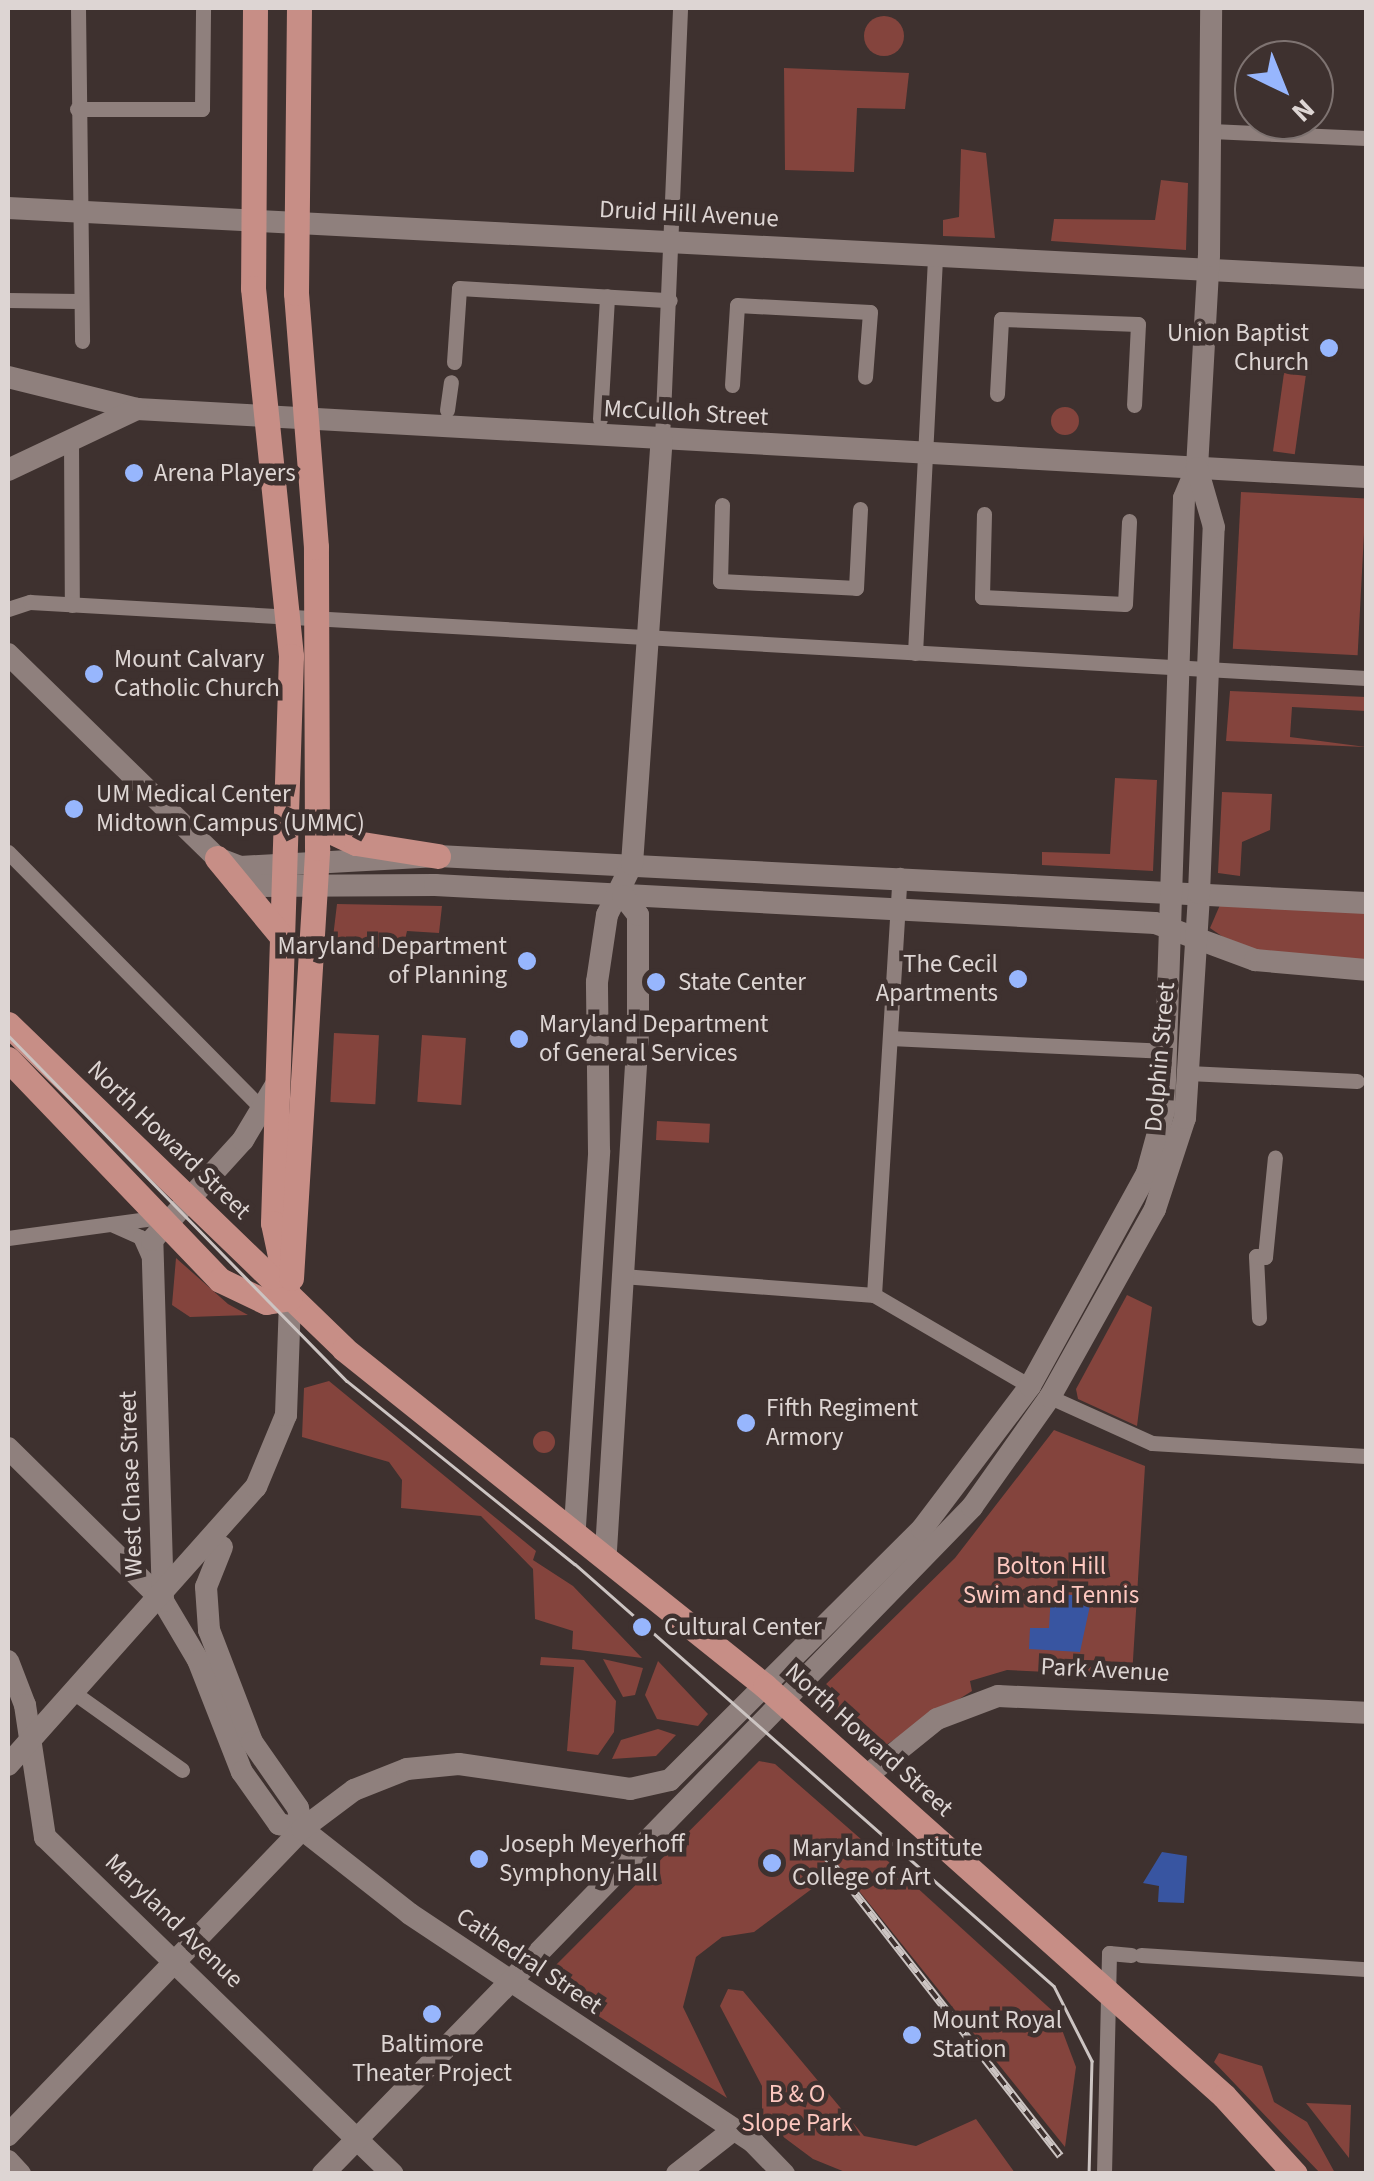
<!DOCTYPE html>
<html>
<head>
<meta charset="utf-8">
<style>
	body { margin:0 }
	#map { position:relative; width:1374px; height:2181px; overflow:hidden; background:#3e312f; font-family:"Source Sans 3",sans-serif }
	div>[style] { position:absolute }
	[style*='--x'] { left:calc(var(--x)*1px); top:calc(var(--y)*1px); width:calc(var(--w)*1px); rotate:calc(var(--a)*1deg) }
	.green>* { inset:0; background:#84443d; transform-origin:0 0 }
	.round { border-radius:50% }
	.water>* { inset:0; background:#3855a1 }
	.street>* { height:15px; margin:-7.5px; padding:0 7.5px; transform-origin:7.5px; border-radius:7.5px; background:#8f807d }
	.secondary>* { height:22px; margin:-11px; padding:0 11px; transform-origin:11px; border-radius:11px; background:#8f807d }
	.primary>* { height:25px; margin:-12.5px; padding:0 12.5px; transform-origin:12.5px; border-radius:12.5px; background:#c78e86 }
	.tram>* { height:2.5px; margin:-1.25px; padding:0 1.25px; transform-origin:1.25px; border-radius:1.25px; background:#ccc4c2 }
	.rail>* { height:8px; margin-top:-4px; transform-origin:0; background:repeating-linear-gradient(90deg,#3e312f 0 11px,#ccc4c2 0 22px); box-sizing:border-box; border-block:2px solid #ccc4c2 }
	.dots>* { width:28px; height:28px; translate:-50% -50%; box-sizing:border-box; border:5px solid #3e312f; border-radius:50% }
	span { translate:-50% -50%; white-space:nowrap; text-align:center; line-height:1.15; -webkit-text-stroke:9px #3e312f; paint-order:stroke }
	.street-label { font-size:25px; color:#ddd5d3 }
	.poi-label { font-size:25px; color:#ddd5d3 }
	.right { translate:-100% -50%; text-align:right }
	.left { translate:0 -50%; text-align:left }
	.park-label { font-size:25px; color:#fdc7bf }
	.frame { position:absolute; inset:0; border:10px solid #ddd5d3; pointer-events:none }
	.north { position:absolute; left:1234px; top:40px; width:100px; height:100px; box-sizing:border-box; background:#3e312f; border:2px solid #7e7371; border-radius:50%; rotate:137deg; font-size:28px; font-weight:700; line-height:40px; text-align:center; color:#ddd5d3 }
	.north::after { content:''; display:block; margin:auto; width:35px; height:45px; background:#97b6fd; clip-path:polygon(50% 0,100% 100%,50% 72%,0 100%) }
</style>
</head>
<body>
<div id="map">
	<div class="green">
		<div class="round" style="left:864px;top:16px;width:40px;height:40px"></div>
		<div style="clip-path:polygon(784px 68px,909px 73px,905px 109px,857px 108px,854px 172px,785px 170px)"></div>
		<div style="clip-path:polygon(961px 149px,986px 153px,995px 238px,943px 236px,943px 220px,959px 217px)"></div>
		<div style="clip-path:polygon(1161px 180px,1188px 183px,1186px 250px,1051px 241px,1054px 219px,1155px 220px)"></div>
		<div style="left:1284px;top:373px;width:22px;height:79px;rotate:8deg"></div>
		<div class="round" style="left:1051px;top:407px;width:28px;height:28px"></div>
		<div style="left:1241px;top:492px;width:125px;height:157px;rotate:3deg"></div>
		<div style="clip-path:polygon(1230px 691px,1366px 697px,1366px 711px,1292px 707px,1290px 737px,1366px 747px,1226px 741px)"></div>
		<div style="clip-path:polygon(1115px 778px,1157px 780px,1153px 871px,1042px 865px,1042px 852px,1110px 854px)"></div>
		<div style="clip-path:polygon(1222px 792px,1272px 794px,1270px 830px,1242px 842px,1240px 876px,1218px 873px)"></div>
		<div style="clip-path:polygon(337px 904px,442px 906px,439px 933px,407px 931px,404px 944px,331px 954px)"></div>
		<div style="clip-path:polygon(1220px 905px,1366px 913px,1366px 961px,1259px 951px,1223px 937px,1210px 928px)"></div>
		<div style="left:334px;top:1033px;width:45px;height:69px;rotate:3deg"></div>
		<div style="left:422px;top:1035px;width:44px;height:67px;rotate:4deg"></div>
		<div style="left:657px;top:1121px;width:53px;height:19px;rotate:3deg"></div>
		<div style="clip-path:polygon(176px 1258px,228px 1304px,248px 1315px,190px 1317px,172px 1305px)"></div>
		<div style="clip-path:polygon(1127px 1295px,1152px 1307px,1137px 1426px,1078px 1399px,1076px 1389px)"></div>
		<div style="clip-path:polygon(329px 1381px,536px 1551px,533px 1560px,573px 1586px,642px 1658px,572px 1649px,573px 1631px,535px 1619px,533px 1569px,481px 1516px,401px 1508px,402px 1480px,389px 1462px,302px 1437px,304px 1388px)"></div>
		<div style="clip-path:polygon(1054px 1430px,1145px 1466px,1132px 1676px,1007px 1670px,970px 1681px,972px 1691px,881px 1748px,864px 1745px,819px 1705px,820px 1690px,955px 1558px)"></div>
		<div class="round" style="left:533px;top:1431px;width:22px;height:22px"></div>
		<div style="clip-path:polygon(541px 1657px,584px 1660px,616px 1701px,614px 1732px,598px 1755px,567px 1751px,574px 1667px,540px 1665px)"></div>
		<div style="clip-path:polygon(603px 1659px,643px 1668px,635px 1695px,623px 1697px)"></div>
		<div style="clip-path:polygon(658px 1661px,708px 1714px,698px 1726px,657px 1719px,645px 1695px)"></div>
		<div style="clip-path:polygon(658px 1729px,676px 1735px,656px 1756px,612px 1759px,621px 1740px)"></div>
		<div style="clip-path:polygon(759px 1761px,775px 1764px,862px 1840px,834px 1844px,813px 1888px,754px 1932px,722px 1937px,696px 1957px,683px 2007px,727px 2098px,556px 1989px,551px 1970px)"></div>
		<div style="clip-path:polygon(869px 1844px,1056px 2014px,1076px 2067px,1065px 2147px,835px 1861px)"></div>
		<div style="clip-path:polygon(728px 1989px,743px 1991px,864px 2136px,916px 2146px,976px 2119px,1015px 2173px,845px 2172px,813px 2159px,762px 2121px,762px 2086px,720px 2006px)"></div>
		<div style="clip-path:polygon(1219px 2053px,1262px 2066px,1274px 2102px,1307px 2122px,1335px 2173px,1320px 2173px,1214px 2062px)"></div>
		<div style="clip-path:polygon(1306px 2103px,1351px 2105px,1349px 2158px)"></div>
	</div>
	<div class="water">
		<div style="clip-path:polygon(1051px 1594px,1092px 1596px,1080px 1652px,1029px 1649px,1030px 1628px,1049px 1628px)"></div>
		<div style="clip-path:polygon(1162px 1852px,1187px 1856px,1184px 1903px,1158px 1902px,1159px 1886px,1143px 1883px)"></div>
	</div>
	<div class="street">
		<div style="--x:78;--y:8;--w:333;--a:89.3"></div>
		<div style="--x:77;--y:109;--w:125;--a:0"></div>
		<div style="--x:202;--y:109;--w:101;--a:-89.4"></div>
		<div style="--x:1211;--y:131;--w:155;--a:2.6"></div>
		<div style="--x:8;--y:300;--w:70;--a:0.8"></div>
		<div style="--x:454;--y:362;--w:74;--a:-86.1"></div>
		<div style="--x:459;--y:288;--w:211;--a:3.3"></div>
		<div style="--x:732;--y:385;--w:80;--a:-86.4"></div>
		<div style="--x:737;--y:305;--w:133;--a:3"></div>
		<div style="--x:870;--y:312;--w:65;--a:94.4"></div>
		<div style="--x:997;--y:394;--w:75;--a:-86.9"></div>
		<div style="--x:1001;--y:319;--w:137;--a:2.1"></div>
		<div style="--x:1138;--y:324;--w:81;--a:92.8"></div>
		<div style="--x:447;--y:410;--w:28;--a:-82"></div>
		<div style="--x:600;--y:419;--w:123;--a:-86.7"></div>
		<div style="--x:71;--y:439;--w:166;--a:89.7"></div>
		<div style="--x:662;--y:439;--w:431;--a:-87.6"></div>
		<div style="--x:722;--y:505;--w:76;--a:91.5"></div>
		<div style="--x:720;--y:581;--w:136;--a:2.9"></div>
		<div style="--x:856;--y:588;--w:79;--a:-87.1"></div>
		<div style="--x:984;--y:514;--w:83;--a:91.4"></div>
		<div style="--x:982;--y:597;--w:143;--a:2.8"></div>
		<div style="--x:1125;--y:604;--w:83;--a:-87.2"></div>
		<div style="--x:8;--y:609;--w:23;--a:-18"></div>
		<div style="--x:30;--y:602;--w:1338;--a:3.26"></div>
		<div style="--x:915;--y:653;--w:400;--a:-87.1"></div>
		<div style="--x:8;--y:852;--w:366;--a:45.3"></div>
		<div style="--x:890;--y:1038;--w:278;--a:2.7"></div>
		<div style="--x:1188;--y:1073;--w:169;--a:2.7"></div>
		<div style="--x:111;--y:1224;--w:32;--a:24"></div>
		<div style="--x:140;--y:1237;--w:20;--a:66"></div>
		<div style="--x:8;--y:1238;--w:154;--a:-7.8"></div>
		<div style="--x:622;--y:1276;--w:253;--a:4.3"></div>
		<div style="--x:874;--y:1295;--w:181;--a:30.3"></div>
		<div style="--x:874;--y:1295;--w:421;--a:-86.5"></div>
		<div style="--x:1259;--y:1318;--w:62;--a:-92.8"></div>
		<div style="--x:1256;--y:1256;--w:9;--a:6"></div>
		<div style="--x:1265;--y:1257;--w:100;--a:-84.3"></div>
		<div style="--x:1050;--y:1397;--w:112;--a:24.3"></div>
		<div style="--x:1152;--y:1443;--w:214;--a:3.5"></div>
		<div style="--x:77;--y:1695;--w:129;--a:35.5"></div>
		<div style="--x:1141;--y:1955;--w:225;--a:3.6"></div>
		<div style="--x:1104;--y:2174;--w:221;--a:-88.7"></div>
		<div style="--x:1109;--y:1953;--w:22;--a:5"></div>
	</div>
	<div class="secondary">
		<div style="--x:8;--y:208;--w:1360;--a:2.95"></div>
		<div style="--x:8;--y:377;--w:133;--a:13.9"></div>
		<div style="--x:137;--y:409;--w:1231;--a:3.17"></div>
		<div style="--x:8;--y:470;--w:143;--a:-25.3"></div>
		<div style="--x:8;--y:654;--w:292;--a:44.3"></div>
		<div style="--x:217;--y:858;--w:25;--a:21"></div>
		<div style="--x:240;--y:867;--w:198;--a:-3.2"></div>
		<div style="--x:438;--y:856;--w:929;--a:2.9"></div>
		<div style="--x:238;--y:886;--w:197;--a:-0.3"></div>
		<div style="--x:435;--y:885;--w:721;--a:3.02"></div>
		<div style="--x:1155;--y:923;--w:107;--a:20.3"></div>
		<div style="--x:1255;--y:960;--w:111;--a:5.1"></div>
		<div style="--x:8;--y:1448;--w:218;--a:44.6"></div>
		<div style="--x:163;--y:1601;--w:69;--a:59.3"></div>
		<div style="--x:198;--y:1660;--w:120;--a:68.6"></div>
		<div style="--x:242;--y:1772;--w:64;--a:54.6"></div>
		<div style="--x:279;--y:1824;--w:24;--a:12"></div>
		<div style="--x:302;--y:1829;--w:137;--a:38.2"></div>
		<div style="--x:410;--y:1914;--w:412;--a:33.6"></div>
		<div style="--x:753;--y:2142;--w:45;--a:45.9"></div>
		<div style="--x:575;--y:1526;--w:376;--a:-86.3"></div>
		<div style="--x:599;--y:1151;--w:169;--a:-90.7"></div>
		<div style="--x:597;--y:982;--w:68;--a:-81.5"></div>
		<div style="--x:607;--y:915;--w:57;--a:-63.9"></div>
		<div style="--x:632;--y:864;--w:426;--a:-86"></div>
		<div style="--x:222;--y:1547;--w:43;--a:111.8"></div>
		<div style="--x:206;--y:1587;--w:43;--a:86"></div>
		<div style="--x:209;--y:1630;--w:120;--a:69"></div>
		<div style="--x:252;--y:1742;--w:80;--a:55.1"></div>
		<div style="--x:298;--y:1808;--w:21;--a:79"></div>
		<div style="--x:606;--y:1550;--w:519;--a:-86.46"></div>
		<div style="--x:638;--y:1032;--w:117;--a:-90"></div>
		<div style="--x:638;--y:915;--w:24;--a:-128"></div>
		<div style="--x:163;--y:1601;--w:361;--a:-91.7"></div>
		<div style="--x:152;--y:1240;--w:135;--a:-47.7"></div>
		<div style="--x:243;--y:1140;--w:66;--a:-59.2"></div>
		<div style="--x:8;--y:1661;--w:47;--a:68.9"></div>
		<div style="--x:25;--y:1705;--w:134;--a:81.4"></div>
		<div style="--x:45;--y:1837;--w:484;--a:44.1"></div>
		<div style="--x:8;--y:1765;--w:373;--a:-48.3"></div>
		<div style="--x:256;--y:1487;--w:78;--a:-67.4"></div>
		<div style="--x:286;--y:1415;--w:117;--a:-88"></div>
		<div style="--x:865;--y:1777;--w:92;--a:-38.9"></div>
		<div style="--x:937;--y:1719;--w:65;--a:-20.7"></div>
		<div style="--x:998;--y:1696;--w:368;--a:2.6"></div>
		<div style="--x:8;--y:2135;--w:424;--a:-46.1"></div>
		<div style="--x:302;--y:1829;--w:65;--a:-36.9"></div>
		<div style="--x:354;--y:1790;--w:57;--a:-21.6"></div>
		<div style="--x:407;--y:1769;--w:52;--a:-5.5"></div>
		<div style="--x:459;--y:1764;--w:173;--a:8.3"></div>
		<div style="--x:630;--y:1789;--w:41;--a:-12.7"></div>
		<div style="--x:670;--y:1780;--w:356;--a:-44.9"></div>
		<div style="--x:922;--y:1529;--w:179;--a:-52.9"></div>
		<div style="--x:1030;--y:1386;--w:243;--a:-61.2"></div>
		<div style="--x:1147;--y:1173;--w:64;--a:-74.7"></div>
		<div style="--x:1164;--y:1111;--w:613;--a:-88.13"></div>
		<div style="--x:1184;--y:498;--w:33;--a:-67"></div>
		<div style="--x:1197;--y:468;--w:212;--a:-86.8"></div>
		<div style="--x:1209;--y:256;--w:248;--a:-89.5"></div>
		<div style="--x:8;--y:2161;--w:18;--a:47"></div>
		<div style="--x:323;--y:2174;--w:931;--a:-45.78"></div>
		<div style="--x:972;--y:1507;--w:135;--a:-54.7"></div>
		<div style="--x:1050;--y:1397;--w:215;--a:-60.8"></div>
		<div style="--x:1155;--y:1209;--w:96;--a:-71.8"></div>
		<div style="--x:1185;--y:1118;--w:225;--a:-86.4"></div>
		<div style="--x:1199;--y:893;--w:366;--a:-87.7"></div>
		<div style="--x:1214;--y:527;--w:61;--a:-106.1"></div>
		<div style="--x:677;--y:2174;--w:70;--a:-38"></div>
	</div>
	<div class="primary">
		<div style="--x:255;--y:8;--w:280;--a:90.4"></div>
		<div style="--x:253;--y:288;--w:370;--a:84.1"></div>
		<div style="--x:291;--y:656;--w:567;--a:91.82"></div>
		<div style="--x:273;--y:1223;--w:67;--a:78"></div>
		<div style="--x:317;--y:825;--w:43;--a:24.8"></div>
		<div style="--x:356;--y:843;--w:83;--a:9"></div>
		<div style="--x:217;--y:858;--w:112;--a:50.5"></div>
		<div style="--x:8;--y:1024;--w:467;--a:44"></div>
		<div style="--x:344;--y:1349;--w:539;--a:38.68"></div>
		<div style="--x:765;--y:1686;--w:615;--a:41.77"></div>
		<div style="--x:1224;--y:2096;--w:105;--a:47.7"></div>
		<div style="--x:8;--y:1059;--w:306;--a:46.2"></div>
		<div style="--x:220;--y:1280;--w:51;--a:25.6"></div>
		<div style="--x:266;--y:1302;--w:24;--a:-9"></div>
		<div style="--x:291;--y:1278;--w:431;--a:-86.5"></div>
		<div style="--x:317;--y:848;--w:301;--a:-90.2"></div>
		<div style="--x:316;--y:547;--w:255;--a:-94.5"></div>
		<div style="--x:296;--y:293;--w:285;--a:-89.4"></div>
	</div>
	<div class="tram">
		<div style="--x:8;--y:1035;--w:484;--a:45.6"></div>
		<div style="--x:347;--y:1381;--w:292;--a:38.8"></div>
		<div style="--x:575;--y:1564;--w:638;--a:41.38"></div>
		<div style="--x:1054;--y:1986;--w:84;--a:63.1"></div>
		<div style="--x:1092;--y:2061;--w:113;--a:91.5"></div>
	</div>
	<div class="rail">
		<div style="--x:822;--y:1851;--w:387;--a:52"></div>
	</div>
	<div class="dots">
		<div style="left:1329px;top:348px;background:#97b6fd"></div>
		<div style="left:134px;top:473px;background:#97b6fd"></div>
		<div style="left:94px;top:674px;background:#97b6fd"></div>
		<div style="left:74px;top:809px;background:#97b6fd"></div>
		<div style="left:527px;top:961px;background:#97b6fd"></div>
		<div style="left:1018px;top:979px;background:#97b6fd"></div>
		<div style="left:656px;top:982px;background:#97b6fd"></div>
		<div style="left:519px;top:1039px;background:#97b6fd"></div>
		<div style="left:746px;top:1423px;background:#97b6fd"></div>
		<div style="left:642px;top:1627px;background:#97b6fd"></div>
		<div style="left:479px;top:1859px;background:#97b6fd"></div>
		<div style="left:772px;top:1863px;background:#97b6fd"></div>
		<div style="left:432px;top:2014px;background:#97b6fd"></div>
		<div style="left:912px;top:2035px;background:#97b6fd"></div>
	</div>
	<div class="street-label">
		<span style="left:689px;top:214px;rotate:3deg">Druid Hill Avenue</span>
		<span style="left:686px;top:413px;rotate:3deg">McCulloh Street</span>
		<span style="left:1160px;top:1057px;rotate:-85deg">Dolphin Street</span>
		<span style="left:169px;top:1140px;rotate:44deg">North Howard Street</span>
		<span style="left:131px;top:1484px;rotate:-92deg">West Chase Street</span>
		<span style="left:1105px;top:1670px;rotate:3deg">Park Avenue</span>
		<span style="left:869px;top:1740px;rotate:42deg">North Howard Street</span>
		<span style="left:174px;top:1921px;rotate:44deg">Maryland Avenue</span>
		<span style="left:529px;top:1961px;rotate:34deg">Cathedral Street</span>
	</div>
	<div class="poi-label">
		<span class="right" style="left:1309px;top:348px">Union Baptist<br>Church</span>
		<span class="left" style="left:154px;top:473px">Arena Players</span>
		<span class="left" style="left:114px;top:674px">Mount Calvary<br>Catholic Church</span>
		<span class="left" style="left:96px;top:809px">UM Medical Center<br>Midtown Campus (UMMC)</span>
		<span class="right" style="left:507px;top:961px">Maryland Department<br>of Planning</span>
		<span class="right" style="left:998px;top:979px">The Cecil<br>Apartments</span>
		<span class="left" style="left:678px;top:982px">State Center</span>
		<span class="left" style="left:539px;top:1039px">Maryland Department<br>of General Services</span>
		<span class="left" style="left:766px;top:1423px">Fifth Regiment<br>Armory</span>
		<span class="left" style="left:664px;top:1627px">Cultural Center</span>
		<span class="left" style="left:499px;top:1859px">Joseph Meyerhoff<br>Symphony Hall</span>
		<span class="left" style="left:792px;top:1863px">Maryland Institute<br>College of Art</span>
		<span class="left" style="left:932px;top:2035px">Mount Royal<br>Station</span>
		<span style="left:432px;top:2059px">Baltimore<br>Theater Project</span>
	</div>
	<div class="park-label">
		<span style="left:1051px;top:1581px">Bolton Hill<br>Swim and Tennis</span>
		<span style="left:797px;top:2109px">B &amp; O<br>Slope Park</span>
	</div>
	<div class="frame"></div>
	<div class="north">N</div>
</div>
</body>
</html>
